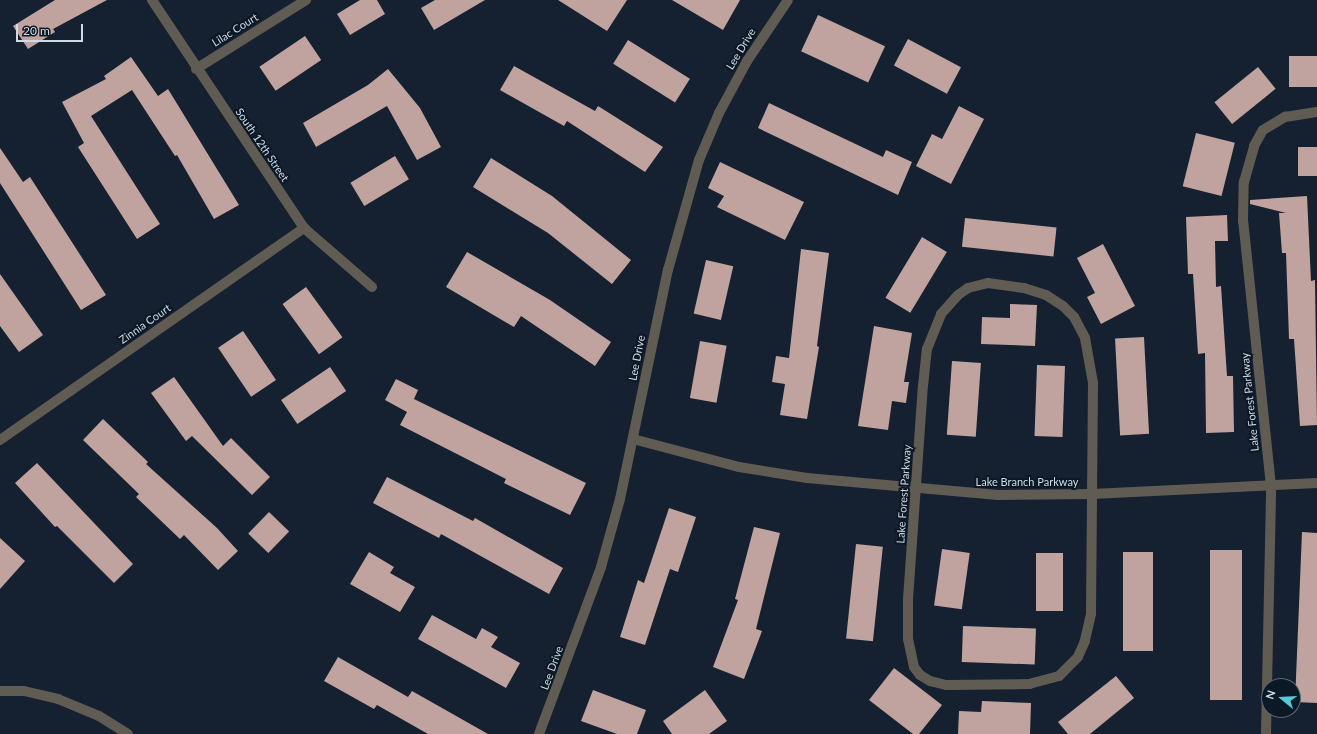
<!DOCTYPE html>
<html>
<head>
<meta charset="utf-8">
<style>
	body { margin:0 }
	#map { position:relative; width:1317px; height:734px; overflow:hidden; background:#152130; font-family:Lato,sans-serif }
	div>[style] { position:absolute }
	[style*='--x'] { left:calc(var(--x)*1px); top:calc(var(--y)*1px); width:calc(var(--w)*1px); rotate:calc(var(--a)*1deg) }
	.building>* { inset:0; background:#c0a39f; transform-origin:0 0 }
	.street>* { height:10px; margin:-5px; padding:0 5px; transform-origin:5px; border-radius:5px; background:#605c53 }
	span { translate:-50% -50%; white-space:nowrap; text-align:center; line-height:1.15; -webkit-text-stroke:4px #0b1826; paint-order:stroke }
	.street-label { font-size:11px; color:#d2dbe5 }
	.north { position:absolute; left:1261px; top:678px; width:40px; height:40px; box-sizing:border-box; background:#0b1826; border:1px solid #5b6672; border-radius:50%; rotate:288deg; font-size:11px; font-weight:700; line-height:16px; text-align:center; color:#d2dbe5 }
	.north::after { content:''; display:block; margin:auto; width:14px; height:18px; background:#53cbdb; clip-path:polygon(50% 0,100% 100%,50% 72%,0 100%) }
	.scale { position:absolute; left:16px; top:24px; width:67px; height:18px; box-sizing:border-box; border:2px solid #d2dbe5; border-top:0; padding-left:5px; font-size:12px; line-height:14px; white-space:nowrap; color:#d2dbe5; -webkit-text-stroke:3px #0b1826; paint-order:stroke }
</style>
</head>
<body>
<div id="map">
	<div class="building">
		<div style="clip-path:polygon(55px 0,107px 0,53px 29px,55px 32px,28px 49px,13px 26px)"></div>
		<div style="clip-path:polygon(360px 0,377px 0,385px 14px,350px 35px,337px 14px)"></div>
		<div style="clip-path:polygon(435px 0,485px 0,434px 30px,421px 8px)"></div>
		<div style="clip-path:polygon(558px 0,627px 0,607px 31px)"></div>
		<div style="clip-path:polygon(672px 0,740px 0,723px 30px)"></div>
		<div style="left:818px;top:15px;width:74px;height:40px;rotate:25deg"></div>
		<div style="left:305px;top:36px;width:29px;height:55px;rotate:56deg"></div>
		<div style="left:908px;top:39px;width:60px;height:30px;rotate:28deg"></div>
		<div style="left:628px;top:40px;width:73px;height:28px;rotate:32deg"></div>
		<div style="left:1289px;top:56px;width:28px;height:31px"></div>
		<div style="clip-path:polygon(131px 57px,158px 96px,168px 89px,239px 205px,214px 219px,177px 155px,175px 156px,132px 90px,91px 116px,160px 224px,137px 239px,78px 147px,84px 143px,62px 102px,106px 79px,104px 76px)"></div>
		<div style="clip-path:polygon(514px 66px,595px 111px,598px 106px,663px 147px,645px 172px,567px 121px,564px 126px,500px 90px)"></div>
		<div style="left:1258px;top:67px;width:28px;height:56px;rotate:51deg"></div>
		<div style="clip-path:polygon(388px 69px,420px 108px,441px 147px,417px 160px,387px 106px,316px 147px,303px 123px,368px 85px)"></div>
		<div style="clip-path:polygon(769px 103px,883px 157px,886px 150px,912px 162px,898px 195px,758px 128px)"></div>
		<div style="clip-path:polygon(959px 106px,984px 119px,951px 184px,916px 166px,932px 134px,942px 139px)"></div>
		<div style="left:1196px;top:133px;width:40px;height:55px;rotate:14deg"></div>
		<div style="left:1298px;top:147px;width:19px;height:29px"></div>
		<div style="clip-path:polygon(0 148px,23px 182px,30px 177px,106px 295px,81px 310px,0 183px)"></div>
		<div style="left:395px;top:156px;width:27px;height:52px;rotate:59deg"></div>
		<div style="clip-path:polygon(491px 158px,552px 196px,631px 260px,612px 284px,548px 233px,473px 187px)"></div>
		<div style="clip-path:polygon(720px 162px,804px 202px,785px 240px,717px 207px,724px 196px,708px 188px)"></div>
		<div style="clip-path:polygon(1307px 196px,1311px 281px,1315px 280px,1317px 425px,1300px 426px,1294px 339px,1289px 339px,1286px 253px,1282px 253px,1279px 213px,1286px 213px,1250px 204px,1250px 200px)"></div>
		<div style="clip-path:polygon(1227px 215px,1228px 241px,1215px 241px,1216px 287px,1221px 286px,1227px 376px,1233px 376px,1234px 432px,1206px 433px,1205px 353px,1198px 354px,1193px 274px,1188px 274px,1186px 217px)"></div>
		<div style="left:965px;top:218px;width:92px;height:29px;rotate:6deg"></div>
		<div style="left:922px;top:237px;width:29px;height:71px;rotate:31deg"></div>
		<div style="clip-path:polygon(1103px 244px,1135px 306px,1101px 324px,1087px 297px,1095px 293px,1077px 258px)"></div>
		<div style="clip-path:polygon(801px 249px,829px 253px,817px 346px,819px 347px,807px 419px,780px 415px,785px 384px,772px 382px,776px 356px,789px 358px)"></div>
		<div style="clip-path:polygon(467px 252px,550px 300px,611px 342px,595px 366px,521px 316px,514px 327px,446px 287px)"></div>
		<div style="left:706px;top:260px;width:28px;height:55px;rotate:13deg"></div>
		<div style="clip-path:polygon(0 274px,43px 335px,19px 352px,0 326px)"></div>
		<div style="left:306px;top:287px;width:62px;height:29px;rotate:54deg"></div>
		<div style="clip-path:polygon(1010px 304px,1037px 305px,1035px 346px,981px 344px,982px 317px,1010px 318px)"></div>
		<div style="clip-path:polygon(874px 326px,912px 333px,904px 382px,909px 382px,906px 403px,892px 401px,888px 430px,858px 426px)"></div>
		<div style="left:243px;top:331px;width:59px;height:30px;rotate:56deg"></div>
		<div style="left:1144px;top:337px;width:97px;height:29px;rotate:87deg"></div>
		<div style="left:700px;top:341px;width:27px;height:58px;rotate:10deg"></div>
		<div style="left:952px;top:361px;width:29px;height:74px;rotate:4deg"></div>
		<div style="left:1037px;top:365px;width:28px;height:71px;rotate:2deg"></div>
		<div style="left:330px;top:367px;width:29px;height:59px;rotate:56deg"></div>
		<div style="clip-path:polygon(174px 377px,223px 446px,231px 438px,270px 477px,252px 495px,192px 436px,186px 441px,151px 393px)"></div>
		<div style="clip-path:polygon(396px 379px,418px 390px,414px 399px,586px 483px,570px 515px,504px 483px,506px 479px,400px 425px,407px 412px,385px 400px)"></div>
		<div style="clip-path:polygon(103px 419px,148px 462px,146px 464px,217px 528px,238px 551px,218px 570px,184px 535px,180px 539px,136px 497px,139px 494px,83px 440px)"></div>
		<div style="clip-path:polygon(37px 463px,133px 564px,114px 583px,57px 526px,55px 527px,15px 483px)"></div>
		<div style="clip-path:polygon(387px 477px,473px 521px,475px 518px,563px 568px,549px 594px,441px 534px,439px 538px,373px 503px)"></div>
		<div style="clip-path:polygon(669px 508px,696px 517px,678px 572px,670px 569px,645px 645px,620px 637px,638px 580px,644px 583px)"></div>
		<div style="left:269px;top:512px;width:28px;height:30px;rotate:44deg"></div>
		<div style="clip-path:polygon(754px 527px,780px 533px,756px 629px,762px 631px,744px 679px,713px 667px,738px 600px,735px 599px)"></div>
		<div style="clip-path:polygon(1302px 532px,1317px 533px,1317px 703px,1295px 702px)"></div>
		<div style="clip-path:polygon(0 538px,25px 561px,0 589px)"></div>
		<div style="left:856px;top:544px;width:27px;height:95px;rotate:6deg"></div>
		<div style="left:942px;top:549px;width:28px;height:57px;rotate:8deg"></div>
		<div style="left:1210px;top:550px;width:32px;height:150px"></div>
		<div style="clip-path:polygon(369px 552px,394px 567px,390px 573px,415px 587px,400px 612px,350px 584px)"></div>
		<div style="left:1123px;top:552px;width:30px;height:99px"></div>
		<div style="left:1036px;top:553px;width:27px;height:58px"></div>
		<div style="clip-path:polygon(432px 615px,476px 639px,482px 628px,498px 637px,491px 647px,520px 663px,506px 688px,418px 639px)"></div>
		<div style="left:963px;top:626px;width:73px;height:36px;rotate:2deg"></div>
		<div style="clip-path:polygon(338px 657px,408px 697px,412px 691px,488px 734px,428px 734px,377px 705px,374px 709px,324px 681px)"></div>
		<div style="clip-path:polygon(894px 668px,942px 705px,919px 734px,913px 734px,869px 700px)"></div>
		<div style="clip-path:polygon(1116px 676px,1134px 698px,1090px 734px,1068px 734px,1058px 722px)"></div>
		<div style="clip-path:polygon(593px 690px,646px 710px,637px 734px,617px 734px,581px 721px)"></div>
		<div style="clip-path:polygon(705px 690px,727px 721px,709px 734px,672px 734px,663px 721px)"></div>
		<div style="clip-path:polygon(982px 701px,1031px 703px,1030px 734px,958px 734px,959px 711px,981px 712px)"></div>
	</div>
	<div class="street">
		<div style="--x:152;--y:0;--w:274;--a:56.3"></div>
		<div style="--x:304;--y:228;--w:90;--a:40.9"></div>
		<div style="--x:196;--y:69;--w:130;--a:-32.1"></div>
		<div style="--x:988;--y:283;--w:36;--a:8"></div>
		<div style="--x:1024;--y:288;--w:23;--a:18"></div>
		<div style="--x:1046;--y:295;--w:20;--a:33"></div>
		<div style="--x:1063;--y:306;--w:16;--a:45"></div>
		<div style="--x:1074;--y:317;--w:24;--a:62"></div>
		<div style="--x:1085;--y:338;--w:46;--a:79.9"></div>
		<div style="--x:1093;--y:383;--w:231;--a:90.5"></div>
		<div style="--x:1091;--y:614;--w:28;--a:103"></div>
		<div style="--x:1085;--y:641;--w:17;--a:114"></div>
		<div style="--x:1078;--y:657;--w:27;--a:135"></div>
		<div style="--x:1059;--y:676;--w:30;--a:165"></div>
		<div style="--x:1030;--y:684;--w:84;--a:179.3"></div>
		<div style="--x:946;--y:685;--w:16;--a:-166"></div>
		<div style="--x:930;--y:681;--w:12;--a:-149"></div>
		<div style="--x:920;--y:675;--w:10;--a:-127"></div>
		<div style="--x:914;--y:667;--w:29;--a:-102"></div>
		<div style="--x:908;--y:639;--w:40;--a:-90"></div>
		<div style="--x:908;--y:599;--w:214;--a:-86"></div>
		<div style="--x:923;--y:386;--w:37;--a:-84"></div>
		<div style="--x:927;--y:349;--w:38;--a:-68"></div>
		<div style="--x:941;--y:314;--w:25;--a:-48"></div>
		<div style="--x:958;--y:295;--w:12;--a:-35"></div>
		<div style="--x:968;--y:288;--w:21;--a:-14"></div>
		<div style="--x:633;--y:439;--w:110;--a:14.8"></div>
		<div style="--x:739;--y:467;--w:69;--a:9.2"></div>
		<div style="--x:807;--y:478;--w:192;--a:5.1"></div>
		<div style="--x:998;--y:495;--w:94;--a:-0.6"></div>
		<div style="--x:1092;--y:494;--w:225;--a:-2.8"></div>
		<div style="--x:0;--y:440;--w:371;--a:-34.9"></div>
		<div style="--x:0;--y:691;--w:24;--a:0"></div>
		<div style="--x:24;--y:691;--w:35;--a:13"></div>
		<div style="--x:58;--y:699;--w:44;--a:22.5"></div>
		<div style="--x:99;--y:716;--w:34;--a:32"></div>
		<div style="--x:539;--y:734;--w:178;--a:-69.6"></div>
		<div style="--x:601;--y:567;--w:71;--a:-74.4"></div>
		<div style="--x:620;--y:499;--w:234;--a:-78.2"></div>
		<div style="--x:668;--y:270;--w:114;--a:-74.3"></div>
		<div style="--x:699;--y:160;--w:51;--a:-66.9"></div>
		<div style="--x:719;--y:113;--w:59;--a:-61.7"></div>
		<div style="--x:747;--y:61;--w:73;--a:-56.1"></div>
		<div style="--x:1266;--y:734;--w:248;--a:-88.8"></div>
		<div style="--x:1271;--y:486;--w:266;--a:-96"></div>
		<div style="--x:1243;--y:221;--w:39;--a:-89"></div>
		<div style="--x:1244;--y:182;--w:37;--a:-74"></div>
		<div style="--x:1254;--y:146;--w:18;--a:-61"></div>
		<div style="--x:1263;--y:130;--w:26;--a:-31"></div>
		<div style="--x:1285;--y:117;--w:32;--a:-9"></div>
	</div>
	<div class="street-label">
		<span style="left:235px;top:30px;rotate:-32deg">Lilac Court</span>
		<span style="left:741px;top:49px;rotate:-59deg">Lee Drive</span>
		<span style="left:262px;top:145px;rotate:56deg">South 12th Street</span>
		<span style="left:145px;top:324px;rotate:-35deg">Zinnia Court</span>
		<span style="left:637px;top:358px;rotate:-79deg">Lee Drive</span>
		<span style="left:1250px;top:402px;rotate:-96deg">Lake Forest Parkway</span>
		<span style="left:1027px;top:482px">Lake Branch Parkway</span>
		<span style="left:904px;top:494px;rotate:-86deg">Lake Forest Parkway</span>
		<span style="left:552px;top:668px;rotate:-70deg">Lee Drive</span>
	</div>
	<div class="north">N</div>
	<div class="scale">20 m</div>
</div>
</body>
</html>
